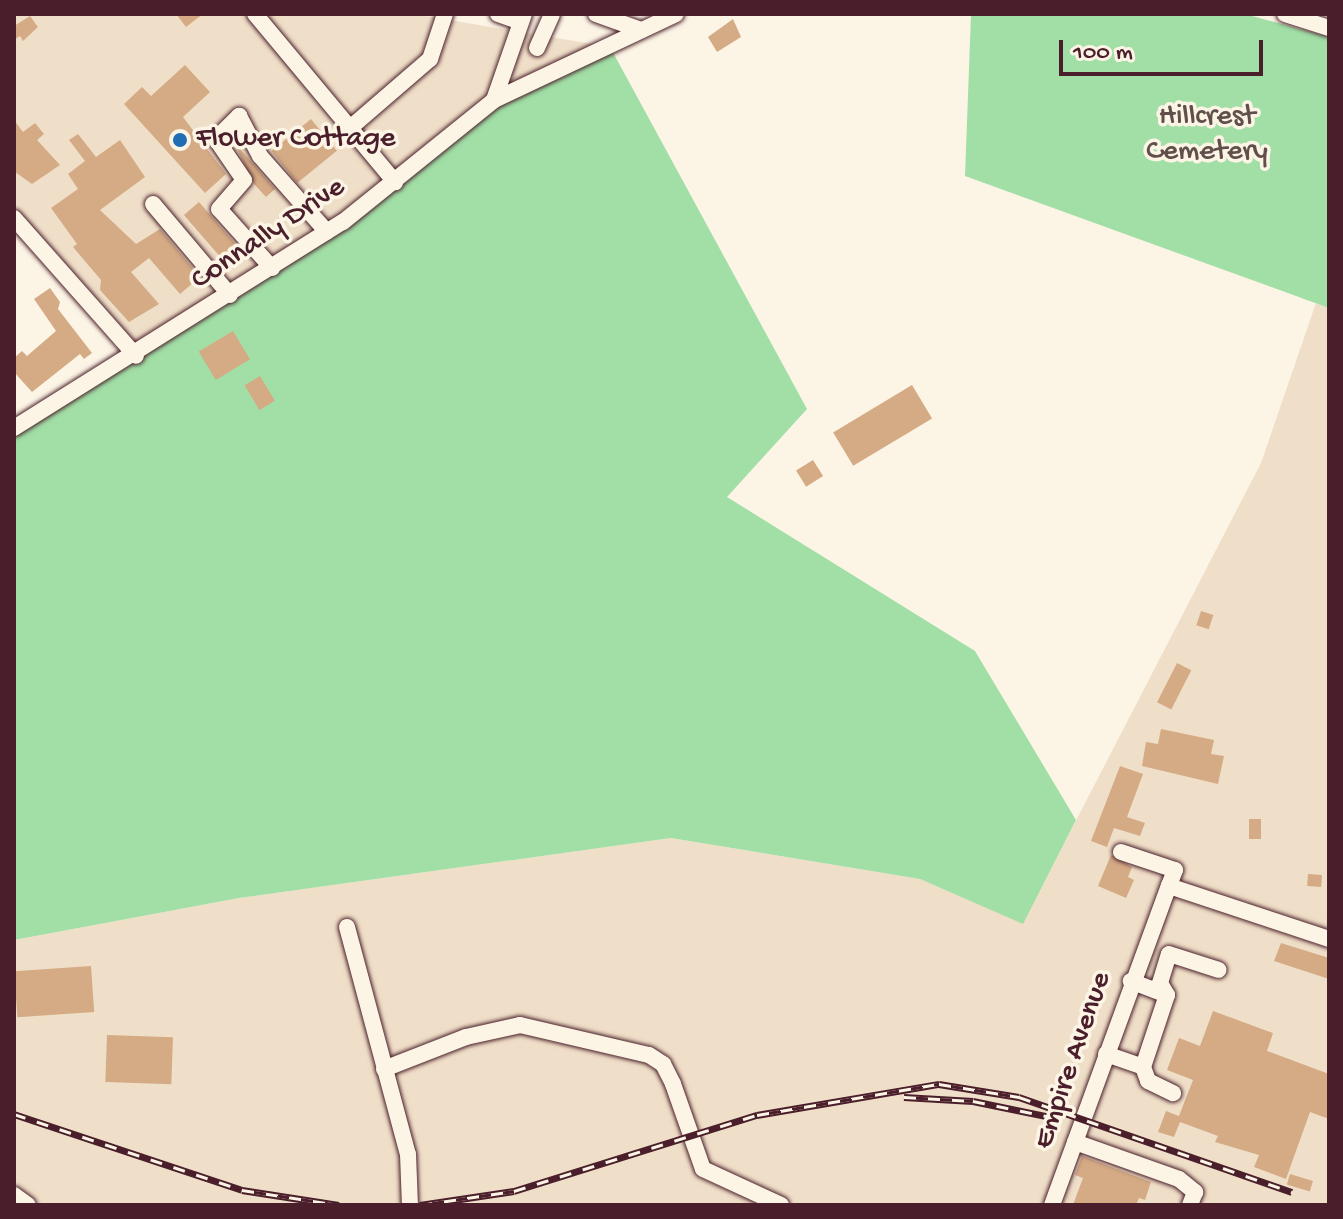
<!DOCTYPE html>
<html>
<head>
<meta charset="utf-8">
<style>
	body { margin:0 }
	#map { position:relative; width:1343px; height:1219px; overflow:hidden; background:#fcf5e5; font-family:"Gochi Hand",sans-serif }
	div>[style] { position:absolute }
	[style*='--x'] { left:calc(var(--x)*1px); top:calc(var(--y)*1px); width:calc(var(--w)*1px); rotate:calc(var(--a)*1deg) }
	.built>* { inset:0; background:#f0dfc8 }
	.green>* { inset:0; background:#a1dfa6 }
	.building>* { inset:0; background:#d4ab85; transform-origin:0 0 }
	.roads { filter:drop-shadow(0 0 2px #4a1f2b) drop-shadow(0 0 2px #4a1f2b) }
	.minor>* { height:16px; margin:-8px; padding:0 8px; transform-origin:8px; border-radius:8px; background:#fcf5e5 }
	.rail>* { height:7px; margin-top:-3.5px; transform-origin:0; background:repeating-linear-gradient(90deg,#fcf5e5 0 12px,#4a1f2b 0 24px); box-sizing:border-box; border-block:2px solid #4a1f2b }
	.dots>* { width:22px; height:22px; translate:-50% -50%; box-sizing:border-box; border:4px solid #fcf5e5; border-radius:50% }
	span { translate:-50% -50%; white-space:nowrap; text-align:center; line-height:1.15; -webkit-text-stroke:7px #fcf5e5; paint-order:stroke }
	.park-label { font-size:30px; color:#604f4a }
	.poi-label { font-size:30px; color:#4a1f2b }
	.left { translate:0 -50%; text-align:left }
	.street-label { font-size:30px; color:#4a1f2b }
	.frame { position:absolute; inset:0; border:16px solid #4a1f2b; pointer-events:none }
	.scale { position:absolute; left:1059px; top:40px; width:204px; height:36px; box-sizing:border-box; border:4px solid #4a1f2b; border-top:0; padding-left:10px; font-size:24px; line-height:28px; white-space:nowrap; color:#4a1f2b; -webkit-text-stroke:6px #fcf5e5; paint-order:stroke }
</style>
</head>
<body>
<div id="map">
	<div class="built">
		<div style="clip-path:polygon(14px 14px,414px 14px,610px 47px,327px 233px,123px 351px,14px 225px)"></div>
		<div style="clip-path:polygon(1316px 303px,1329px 308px,1329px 1205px,14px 1205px,14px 940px,239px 898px,671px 838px,920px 879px,1023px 923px,1261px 463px)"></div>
	</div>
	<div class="green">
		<div style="clip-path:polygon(971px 14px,1245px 14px,1329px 37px,1329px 308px,965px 176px)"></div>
		<div style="clip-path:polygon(610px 47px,807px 409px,727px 497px,975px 651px,1076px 820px,1023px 924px,920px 879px,671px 838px,239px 898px,14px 940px,14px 418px,327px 233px,499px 89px)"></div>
	</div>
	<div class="building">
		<div style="clip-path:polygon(176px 14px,203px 14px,186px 27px)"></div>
		<div style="clip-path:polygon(30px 16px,38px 27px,23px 41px,20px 36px,14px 40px,14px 26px)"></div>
		<div style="clip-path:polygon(733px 19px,741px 37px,717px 52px,708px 37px)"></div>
		<div style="clip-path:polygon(185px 65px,210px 92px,183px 117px,226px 174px,205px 193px,124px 104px,142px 87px,151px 96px)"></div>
		<div style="left:311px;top:119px;width:41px;height:51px;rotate:51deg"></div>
		<div style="clip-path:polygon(14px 120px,23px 132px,35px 123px,44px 134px,37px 140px,60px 165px,32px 184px,15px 172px)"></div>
		<div style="clip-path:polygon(78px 134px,96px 157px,120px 140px,145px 177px,100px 210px,136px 244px,160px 229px,200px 277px,180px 294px,149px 258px,131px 272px,159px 304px,129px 322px,100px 290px,101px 280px,73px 247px,77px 244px,51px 208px,78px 189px,68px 174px,85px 161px,69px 140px)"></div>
		<div style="clip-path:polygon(234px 142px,275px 189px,266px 197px,254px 184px)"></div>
		<div style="left:199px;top:202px;width:61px;height:20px;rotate:49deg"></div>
		<div style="clip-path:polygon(50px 288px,60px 302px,58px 309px,92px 353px,84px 359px,80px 354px,32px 392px,14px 372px,14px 358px,22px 351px,27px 356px,56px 331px,34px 299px)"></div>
		<div style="left:233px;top:331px;width:33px;height:40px;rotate:59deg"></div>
		<div style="left:260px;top:376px;width:29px;height:18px;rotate:59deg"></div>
		<div style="left:912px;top:385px;width:39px;height:92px;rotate:59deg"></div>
		<div style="left:813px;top:460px;width:19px;height:20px;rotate:58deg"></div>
		<div style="left:1201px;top:611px;width:13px;height:15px;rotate:18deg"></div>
		<div style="left:1177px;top:663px;width:16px;height:44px;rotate:27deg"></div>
		<div style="clip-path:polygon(1161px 729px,1214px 740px,1211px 754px,1224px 756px,1218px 784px,1142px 766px,1146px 742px,1158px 744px)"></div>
		<div style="clip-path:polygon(1120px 766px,1143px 774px,1127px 817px,1145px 823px,1140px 836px,1114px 828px,1107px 847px,1091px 841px)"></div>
		<div style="left:1249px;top:819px;width:12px;height:20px"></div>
		<div style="clip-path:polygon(1111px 855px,1132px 867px,1128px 877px,1134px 880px,1126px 898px,1098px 886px)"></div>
		<div style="left:1308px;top:874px;width:14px;height:12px;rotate:4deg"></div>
		<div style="clip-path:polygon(1281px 943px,1329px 958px,1329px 979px,1274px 961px)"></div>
		<div style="left:91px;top:966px;width:46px;height:77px;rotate:86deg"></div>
		<div style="clip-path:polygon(1213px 1011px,1273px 1033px,1267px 1051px,1329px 1074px,1329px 1119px,1310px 1112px,1286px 1179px,1254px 1167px,1259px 1155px,1215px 1142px,1218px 1136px,1180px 1122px,1174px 1137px,1158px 1132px,1166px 1111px,1179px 1116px,1193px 1080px,1167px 1070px,1179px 1038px,1200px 1046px)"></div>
		<div style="left:107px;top:1035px;width:66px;height:47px;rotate:2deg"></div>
		<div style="clip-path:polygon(1082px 1156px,1151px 1182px,1145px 1200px,1139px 1198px,1136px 1205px,1073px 1205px,1083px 1178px,1075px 1175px)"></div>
		<div style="left:1290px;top:1174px;width:24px;height:11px;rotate:17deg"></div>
	</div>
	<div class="roads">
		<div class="minor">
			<div style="--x:255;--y:14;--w:219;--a:50.2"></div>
			<div style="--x:498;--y:14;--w:24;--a:19"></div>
			<div style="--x:596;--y:14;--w:48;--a:19.6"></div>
			<div style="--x:1285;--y:14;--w:46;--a:17.7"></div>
			<div style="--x:537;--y:48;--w:37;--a:-66"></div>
			<div style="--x:494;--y:100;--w:91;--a:-70.8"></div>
			<div style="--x:350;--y:128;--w:106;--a:-40.8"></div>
			<div style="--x:430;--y:59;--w:47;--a:-71.6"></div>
			<div style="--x:153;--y:204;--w:119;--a:49.8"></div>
			<div style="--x:14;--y:218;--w:184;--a:48.5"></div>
			<div style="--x:272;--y:268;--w:79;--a:-131.9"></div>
			<div style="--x:219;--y:209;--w:38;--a:-49"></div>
			<div style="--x:244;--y:180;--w:50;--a:-124.3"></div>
			<div style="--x:216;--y:139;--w:33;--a:-45"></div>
			<div style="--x:239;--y:116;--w:45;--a:62.3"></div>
			<div style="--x:260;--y:156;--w:101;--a:48.6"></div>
			<div style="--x:14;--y:428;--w:388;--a:-32.1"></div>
			<div style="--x:343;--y:222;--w:194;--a:-38.9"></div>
			<div style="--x:494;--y:100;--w:201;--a:-25.3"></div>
			<div style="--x:1121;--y:852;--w:57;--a:18.4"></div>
			<div style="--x:1175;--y:870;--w:17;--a:111"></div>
			<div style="--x:347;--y:927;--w:235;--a:75"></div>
			<div style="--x:408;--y:1154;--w:51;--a:87.8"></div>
			<div style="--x:1167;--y:995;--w:14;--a:-120"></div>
			<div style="--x:1160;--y:983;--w:30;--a:-73"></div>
			<div style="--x:1169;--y:954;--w:52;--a:17.7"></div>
			<div style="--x:1106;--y:1054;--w:39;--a:19"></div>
			<div style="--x:1143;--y:1067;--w:76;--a:-71.6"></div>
			<div style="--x:1167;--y:995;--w:39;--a:-159"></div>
			<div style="--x:1143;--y:1067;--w:15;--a:70"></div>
			<div style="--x:1148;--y:1081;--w:28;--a:26"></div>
			<div style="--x:384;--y:1069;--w:88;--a:-21.3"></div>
			<div style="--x:466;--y:1037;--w:55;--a:-12.5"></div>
			<div style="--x:520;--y:1025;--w:132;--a:13.1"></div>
			<div style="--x:649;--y:1055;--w:17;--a:33"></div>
			<div style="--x:663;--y:1064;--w:22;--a:63"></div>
			<div style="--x:673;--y:1084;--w:90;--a:70.6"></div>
			<div style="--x:703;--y:1169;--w:86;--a:24.8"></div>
			<div style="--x:1075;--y:1142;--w:110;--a:19.6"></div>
			<div style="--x:1179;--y:1179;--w:21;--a:39"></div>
			<div style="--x:1195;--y:1192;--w:14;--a:111"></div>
			<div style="--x:14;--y:1195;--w:17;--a:36"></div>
			<div style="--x:1052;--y:1205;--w:340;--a:-69.9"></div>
			<div style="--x:1169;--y:886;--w:169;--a:18.3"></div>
		</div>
	</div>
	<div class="rail">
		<div style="--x:904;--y:1097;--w:69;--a:3.3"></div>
		<div style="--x:973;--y:1101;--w:80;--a:11.6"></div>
		<div style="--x:14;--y:1114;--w:240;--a:18.4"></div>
		<div style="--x:242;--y:1190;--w:98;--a:8.8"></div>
		<div style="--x:420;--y:1205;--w:95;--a:-8.5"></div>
		<div style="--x:514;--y:1191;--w:255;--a:-17.4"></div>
		<div style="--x:757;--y:1115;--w:185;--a:-9.7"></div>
		<div style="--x:939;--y:1084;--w:81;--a:9.2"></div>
		<div style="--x:1019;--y:1097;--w:289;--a:19.2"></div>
	</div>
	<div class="dots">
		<div style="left:180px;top:140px;background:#1f6fb2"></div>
	</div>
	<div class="park-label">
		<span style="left:1207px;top:135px">Hillcrest<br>Cemetery</span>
	</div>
	<div class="poi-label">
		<span class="left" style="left:196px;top:140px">Flower Cottage</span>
	</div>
	<div class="street-label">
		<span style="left:269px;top:235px;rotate:-34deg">Connally Drive</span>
		<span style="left:1074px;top:1061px;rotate:-71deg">Empire Avenue</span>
	</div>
	<div class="frame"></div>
	<div class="scale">100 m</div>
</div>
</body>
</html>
